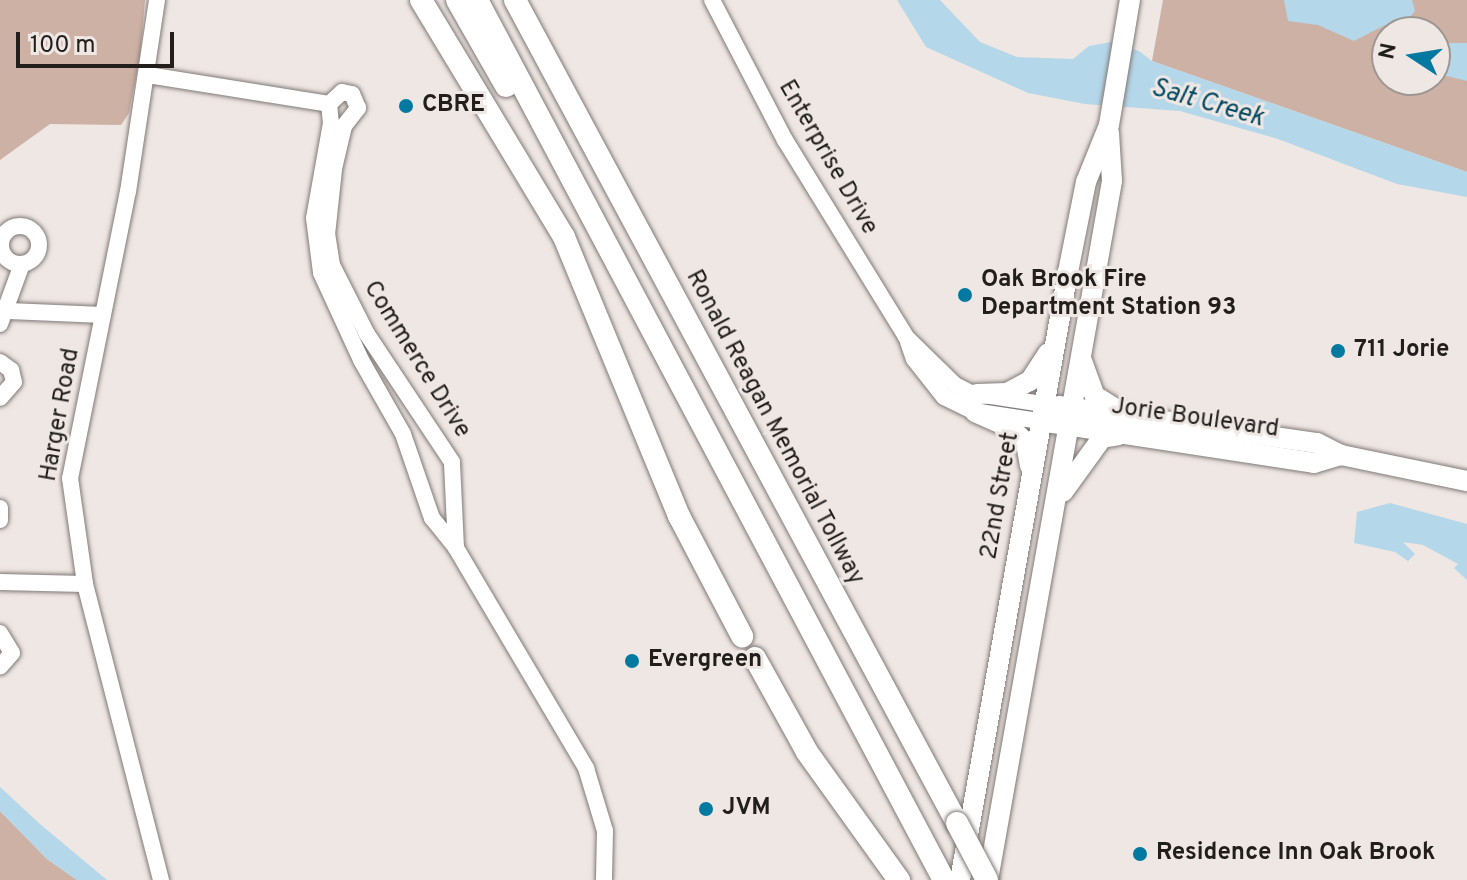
<!DOCTYPE html>
<html>
<head>
<meta charset="utf-8">
<style>
	body { margin:0 }
	#map { position:relative; width:1467px; height:880px; overflow:hidden; background:#efe7e3; font-family:Overpass,sans-serif }
	div>[style] { position:absolute }
	[style*='--x'] { left:calc(var(--x)*1px); top:calc(var(--y)*1px); width:calc(var(--w)*1px); rotate:calc(var(--a)*1deg) }
	.green>* { inset:0; background:#ceb1a5 }
	.water>* { inset:0; background:#b4d7e9 }
	.roads { filter:drop-shadow(0 0 2px #807976) drop-shadow(0 0 2px #807976) }
	.minor>* { height:16px; margin:-8px; padding:0 8px; transform-origin:8px; border-radius:8px; background:#fff }
	.minor>.ring { margin:-8px; padding:0; box-sizing:content-box; background:none; border:16px solid #fff; border-radius:50% }
	.major>* { height:20px; margin:-10px; padding:0 10px; transform-origin:10px; border-radius:10px; background:#fff }
	.highway>* { height:22px; margin:-11px; padding:0 11px; transform-origin:11px; border-radius:11px; background:#fff }
	.bridges { filter:drop-shadow(0 0 2px #807976) drop-shadow(0 0 2px #807976) }
	.highway-bridge>* { height:22px; margin:-11px; padding:0 11px; transform-origin:11px; border-radius:11px; background:#fff }
	.dots>* { width:22px; height:22px; translate:-50% -50%; box-sizing:border-box; border:4px solid #efe7e3; border-radius:50% }
	span { translate:-50% -50%; white-space:nowrap; text-align:center; line-height:1.15; -webkit-text-stroke:6px #efe7e3; paint-order:stroke }
	.poi-label { font-size:24px; color:#211e1c; font-weight:700 }
	.left { translate:0 -50%; text-align:left }
	.street-label { font-size:24px; color:#211e1c }
	.water-label { font-size:26px; color:#024962; font-style:italic }
	.north { position:absolute; left:1371px; top:16px; width:80px; height:80px; box-sizing:border-box; background:#efe7e3; border:2px solid #9d9793; border-radius:50%; rotate:282deg; font-size:22px; font-weight:700; line-height:32px; text-align:center; color:#211e1c }
	.north::after { content:''; display:block; margin:auto; width:28px; height:36px; background:#0179a1; clip-path:polygon(50% 0,100% 100%,50% 72%,0 100%) }
	.scale { position:absolute; left:16px; top:32px; width:158px; height:36px; box-sizing:border-box; border:4px solid #211e1c; border-top:0; padding-left:10px; font-size:24px; line-height:28px; white-space:nowrap; color:#211e1c; -webkit-text-stroke:6px #efe7e3; paint-order:stroke }
</style>
</head>
<body>
<div id="map">
	<div class="green">
		<div style="clip-path:polygon(0 0,145px 0,140px 55px,129px 113px,121px 125px,50px 124px,0 160px)"></div>
		<div style="clip-path:polygon(evenodd,1163px 0,1467px 0,1467px 172px,1152px 61px,1163px 0,1387px 32px,1435px 32px,1435px 80px,1387px 80px,1387px 32px)"></div>
		<div style="clip-path:polygon(0 811px,47px 859px,77px 880px,0 880px)"></div>
	</div>
	<div class="water">
		<div style="clip-path:polygon(897px 0,940px 0,980px 42px,1017px 57px,1073px 59px,1089px 46px,1111px 42px,1139px 51px,1152px 61px,1467px 172px,1467px 197px,1397px 184px,1278px 139px,1180px 111px,1085px 104px,1028px 93px,926px 47px)"></div>
		<div style="clip-path:polygon(1284px 0,1412px 0,1415px 11px,1404px 24px,1385px 25px,1354px 41px,1318px 25px,1288px 21px)"></div>
		<div style="clip-path:polygon(1435px 43px,1467px 43px,1467px 81px,1435px 73px)"></div>
		<div style="clip-path:polygon(1390px 503px,1467px 524px,1467px 580px,1454px 568px,1458px 564px,1423px 545px,1403px 542px,1415px 554px,1408px 561px,1395px 552px,1354px 543px,1357px 512px)"></div>
		<div style="clip-path:polygon(0 787px,40px 824px,107px 880px,77px 880px,47px 859px,0 811px)"></div>
	</div>
	<div class="roads">
		<div class="minor">
			<div style="--x:157;--y:0;--w:193;--a:98.6"></div>
			<div style="--x:128;--y:191;--w:293;--a:101.4"></div>
			<div style="--x:70;--y:478;--w:107;--a:81.9"></div>
			<div style="--x:85;--y:584;--w:306;--a:75.6"></div>
			<div style="--x:712;--y:0;--w:158;--a:62.5"></div>
			<div style="--x:785;--y:140;--w:231;--a:58.4"></div>
			<div style="--x:906;--y:337;--w:69;--a:44.4"></div>
			<div style="--x:955;--y:385;--w:18;--a:27"></div>
			<div style="--x:971;--y:393;--w:73;--a:8.7"></div>
			<div style="--x:148;--y:75;--w:183;--a:9.1"></div>
			<div class="ring" style="left:1px;top:226px;width:22px;height:22px"></div>
			<div style="--x:9;--y:311;--w:94;--a:2.4"></div>
			<div style="--x:0;--y:324;--w:64;--a:-69.9"></div>
			<div style="--x:908;--y:342;--w:18;--a:71"></div>
			<div style="--x:914;--y:359;--w:48;--a:51.7"></div>
			<div style="--x:944;--y:397;--w:32;--a:26"></div>
			<div style="--x:973;--y:411;--w:68;--a:8.5"></div>
			<div style="--x:0;--y:362;--w:14;--a:36"></div>
			<div style="--x:11;--y:370;--w:12;--a:76"></div>
			<div style="--x:14;--y:382;--w:21;--a:131"></div>
			<div style="--x:0;--y:508;--w:12;--a:90"></div>
			<div style="--x:456;--y:548;--w:86;--a:-92.7"></div>
			<div style="--x:452;--y:462;--w:154;--a:-123.6"></div>
			<div style="--x:367;--y:334;--w:77;--a:-116.9"></div>
			<div style="--x:332;--y:265;--w:30;--a:-99"></div>
			<div style="--x:327;--y:235;--w:66;--a:-83.9"></div>
			<div style="--x:334;--y:169;--w:44;--a:-76.9"></div>
			<div style="--x:344;--y:126;--w:23;--a:-52"></div>
			<div style="--x:358;--y:108;--w:15;--a:-113"></div>
			<div style="--x:352;--y:94;--w:10;--a:-169"></div>
			<div style="--x:342;--y:92;--w:18;--a:137"></div>
			<div style="--x:329;--y:104;--w:19;--a:84"></div>
			<div style="--x:331;--y:123;--w:97;--a:100.1"></div>
			<div style="--x:314;--y:218;--w:55;--a:82.7"></div>
			<div style="--x:321;--y:273;--w:96;--a:65.3"></div>
			<div style="--x:361;--y:360;--w:85;--a:60.4"></div>
			<div style="--x:403;--y:434;--w:89;--a:71"></div>
			<div style="--x:432;--y:518;--w:38;--a:51"></div>
			<div style="--x:456;--y:548;--w:256;--a:59.4"></div>
			<div style="--x:586;--y:768;--w:66;--a:73.2"></div>
			<div style="--x:605;--y:831;--w:49;--a:91.2"></div>
			<div style="--x:0;--y:582;--w:85;--a:1.3"></div>
			<div style="--x:0;--y:633;--w:23;--a:59"></div>
			<div style="--x:12;--y:653;--w:18;--a:131"></div>
		</div>
		<div class="major">
			<div style="--x:1082;--y:361;--w:37;--a:70"></div>
			<div style="--x:1095;--y:396;--w:26;--a:32"></div>
			<div style="--x:977;--y:394;--w:30;--a:-2"></div>
			<div style="--x:1007;--y:393;--w:26;--a:-28"></div>
			<div style="--x:1030;--y:381;--w:33;--a:-57"></div>
			<div style="--x:1059;--y:406;--w:261;--a:8.2"></div>
			<div style="--x:1317;--y:443;--w:27;--a:27"></div>
			<div style="--x:1341;--y:455;--w:129;--a:11.7"></div>
			<div style="--x:975;--y:412;--w:39;--a:24"></div>
			<div style="--x:1011;--y:428;--w:21;--a:45"></div>
			<div style="--x:1026;--y:443;--w:23;--a:80"></div>
			<div style="--x:1040;--y:421;--w:277;--a:8.7"></div>
			<div style="--x:1314;--y:463;--w:28;--a:-17"></div>
			<div style="--x:1063;--y:492;--w:67;--a:-54.2"></div>
			<div style="--x:1102;--y:438;--w:17;--a:-10"></div>
			<div style="--x:960;--y:880;--w:618;--a:-79.93"></div>
			<div style="--x:1068;--y:272;--w:92;--a:-78.7"></div>
			<div style="--x:1086;--y:182;--w:61;--a:-68"></div>
			<div style="--x:1109;--y:125;--w:127;--a:-80.5"></div>
			<div style="--x:988;--y:880;--w:710;--a:-79.94"></div>
			<div style="--x:1112;--y:181;--w:48;--a:-93.6"></div>
		</div>
		<div class="highway">
			<div style="--x:421;--y:0;--w:277;--a:58.9"></div>
			<div style="--x:564;--y:237;--w:302;--a:67.6"></div>
			<div style="--x:679;--y:516;--w:136;--a:62.3"></div>
			<div style="--x:457;--y:0;--w:99;--a:60.3"></div>
			<div style="--x:477;--y:0;--w:996;--a:62.05"></div>
			<div style="--x:515;--y:0;--w:934;--a:61.76"></div>
			<div style="--x:755;--y:658;--w:107;--a:61"></div>
			<div style="--x:807;--y:752;--w:158;--a:54.3"></div>
		</div>
	</div>
	<div class="bridges">
		<div class="highway-bridge">
			<div style="--x:957;--y:823;--w:64;--a:62.2"></div>
		</div>
	</div>
	<div class="dots">
		<div style="left:406px;top:106px;background:#0179a1"></div>
		<div style="left:965px;top:295px;background:#0179a1"></div>
		<div style="left:1338px;top:351px;background:#0179a1"></div>
		<div style="left:632px;top:661px;background:#0179a1"></div>
		<div style="left:706px;top:809px;background:#0179a1"></div>
		<div style="left:1140px;top:854px;background:#0179a1"></div>
	</div>
	<div class="poi-label">
		<span class="left" style="left:422px;top:106px">CBRE</span>
		<span class="left" style="left:981px;top:295px">Oak Brook Fire<br>Department Station 93</span>
		<span class="left" style="left:1354px;top:351px">711 Jorie</span>
		<span class="left" style="left:648px;top:661px">Evergreen</span>
		<span class="left" style="left:722px;top:809px">JVM</span>
		<span class="left" style="left:1156px;top:854px">Residence Inn Oak Brook</span>
	</div>
	<div class="street-label">
		<span style="left:827px;top:158px;rotate:60deg">Enterprise Drive</span>
		<span style="left:416px;top:360px;rotate:58deg">Commerce Drive</span>
		<span style="left:61px;top:415px;rotate:-80deg">Harger Road</span>
		<span style="left:1195px;top:419px;rotate:8deg">Jorie Boulevard</span>
		<span style="left:774px;top:428px;rotate:62deg">Ronald Reagan Memorial Tollway</span>
		<span style="left:1001px;top:496px;rotate:-80deg">22nd Street</span>
	</div>
	<div class="water-label">
		<span style="left:1207px;top:104px;rotate:16deg">Salt Creek</span>
	</div>
	<div class="north">N</div>
	<div class="scale">100 m</div>
</div>
</body>
</html>
